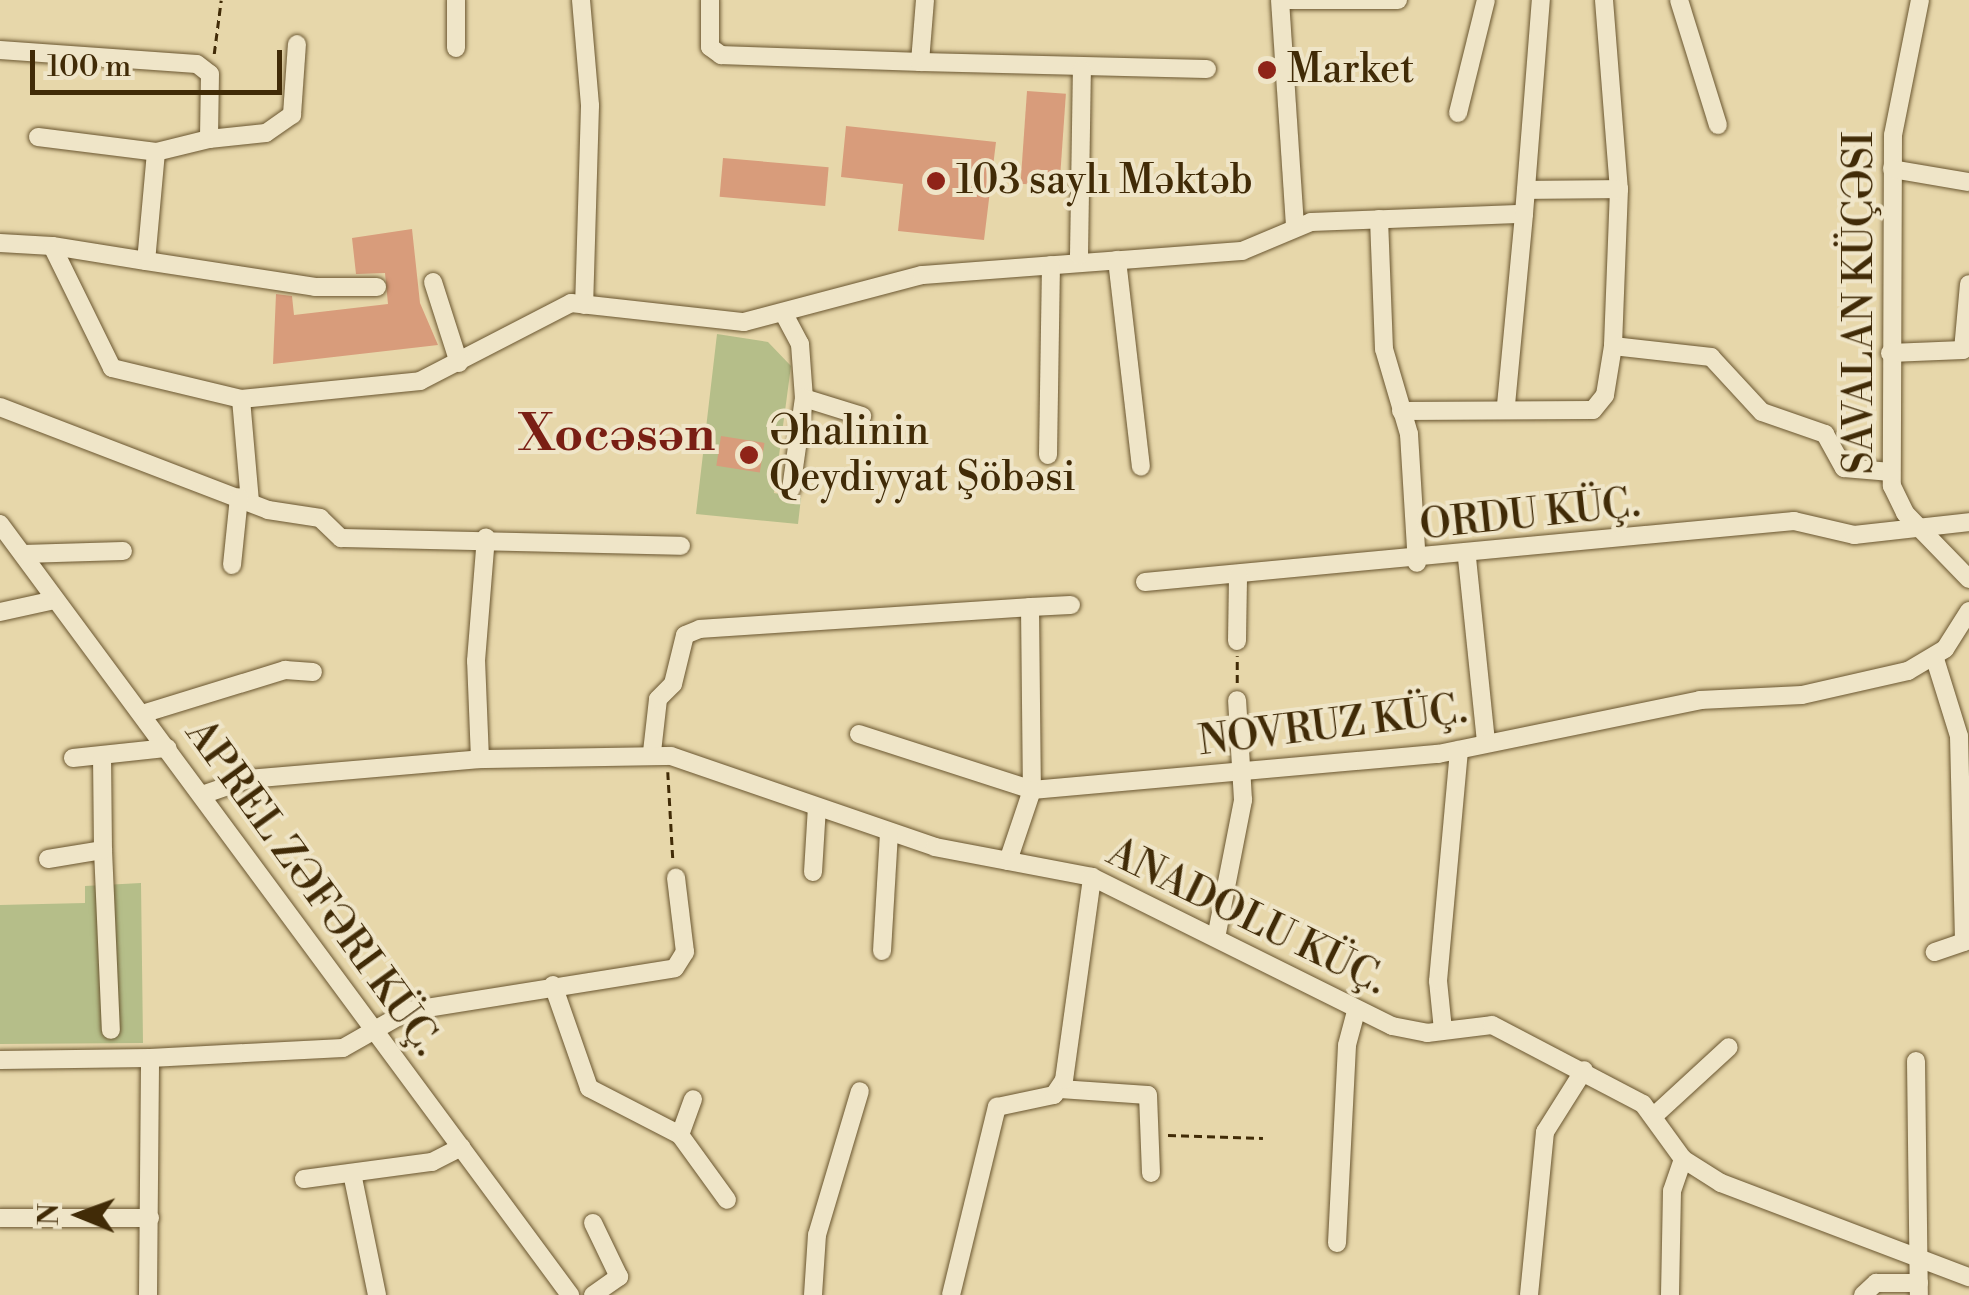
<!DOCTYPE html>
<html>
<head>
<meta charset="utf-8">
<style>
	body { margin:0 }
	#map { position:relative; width:1969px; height:1295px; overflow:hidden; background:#e7d7aa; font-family:"Libre Bodoni",serif }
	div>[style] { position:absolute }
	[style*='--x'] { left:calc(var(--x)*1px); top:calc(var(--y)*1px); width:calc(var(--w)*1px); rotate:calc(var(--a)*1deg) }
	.green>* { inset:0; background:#b5be89 }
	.building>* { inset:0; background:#d89c7b; transform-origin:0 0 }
	.path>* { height:2.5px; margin-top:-1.25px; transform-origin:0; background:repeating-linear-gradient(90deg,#412b07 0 8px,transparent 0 13px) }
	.roads { filter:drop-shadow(0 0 2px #6a5630) drop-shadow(0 0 2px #6a5630) }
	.minor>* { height:18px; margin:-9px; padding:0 9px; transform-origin:9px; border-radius:9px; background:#efe5c8 }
	.dots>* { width:28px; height:28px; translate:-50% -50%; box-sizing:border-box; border:5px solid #efe5c8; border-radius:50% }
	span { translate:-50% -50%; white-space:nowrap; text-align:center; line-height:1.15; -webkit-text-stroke:8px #efe5c8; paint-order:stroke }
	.poi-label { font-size:40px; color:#412b07 }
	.left { translate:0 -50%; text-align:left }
	.street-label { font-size:40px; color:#412b07 }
	.district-label { font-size:50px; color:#7a1f14; font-weight:700 }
	.north { position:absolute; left:30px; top:1165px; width:100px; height:100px; -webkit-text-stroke:8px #efe5c8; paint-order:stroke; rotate:271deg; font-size:28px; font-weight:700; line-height:40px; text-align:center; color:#412b07 }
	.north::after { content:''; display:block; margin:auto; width:35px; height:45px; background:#412b07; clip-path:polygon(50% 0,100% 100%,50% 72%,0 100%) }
	.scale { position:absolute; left:30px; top:50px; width:252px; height:45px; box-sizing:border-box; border:5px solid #412b07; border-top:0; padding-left:12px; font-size:30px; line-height:35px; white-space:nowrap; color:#412b07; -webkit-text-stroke:8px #efe5c8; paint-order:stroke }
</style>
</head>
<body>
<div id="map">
	<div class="green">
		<div style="clip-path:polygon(717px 334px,768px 342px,791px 366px,774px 493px,801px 498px,798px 524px,696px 514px)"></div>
		<div style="clip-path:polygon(141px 883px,143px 1043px,0 1044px,0 905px,85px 903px,85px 886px)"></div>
	</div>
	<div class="building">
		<div style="left:1027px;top:91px;width:39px;height:93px;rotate:4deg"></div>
		<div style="clip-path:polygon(846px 126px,996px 142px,984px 240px,898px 231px,903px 184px,841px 177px)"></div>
		<div style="left:723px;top:158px;width:106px;height:39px;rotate:5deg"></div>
		<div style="clip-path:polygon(412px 229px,420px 303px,438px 345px,273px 364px,276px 294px,292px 296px,294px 315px,388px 304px,385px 273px,356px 274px,352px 238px)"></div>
		<div style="left:721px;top:436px;width:44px;height:30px;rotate:9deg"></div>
	</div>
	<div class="path">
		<div style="--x:214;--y:54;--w:54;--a:-82.6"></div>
		<div style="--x:1237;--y:683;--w:27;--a:-90"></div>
		<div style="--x:668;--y:772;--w:87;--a:86.7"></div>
		<div style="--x:1168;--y:1135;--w:95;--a:1.8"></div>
	</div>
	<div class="roads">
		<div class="minor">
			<div style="--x:456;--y:0;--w:48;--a:90"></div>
			<div style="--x:581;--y:0;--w:106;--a:85.1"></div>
			<div style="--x:590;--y:106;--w:199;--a:91.7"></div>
			<div style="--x:710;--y:0;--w:47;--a:90"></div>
			<div style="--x:710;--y:47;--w:14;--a:36"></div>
			<div style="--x:721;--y:55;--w:199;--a:2"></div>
			<div style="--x:920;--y:62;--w:62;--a:-85.4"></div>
			<div style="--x:1280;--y:0;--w:226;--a:86.2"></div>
			<div style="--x:1289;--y:0;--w:109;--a:0"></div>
			<div style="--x:1604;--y:0;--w:190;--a:85.5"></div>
			<div style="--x:1619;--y:189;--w:157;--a:92.2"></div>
			<div style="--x:1613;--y:346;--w:99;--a:6.4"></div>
			<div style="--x:1711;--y:357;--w:75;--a:47.2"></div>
			<div style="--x:1762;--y:412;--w:67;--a:19.2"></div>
			<div style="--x:1825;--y:434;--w:39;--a:61"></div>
			<div style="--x:1844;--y:468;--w:47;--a:4.9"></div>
			<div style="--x:1679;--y:0;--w:131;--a:72.7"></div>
			<div style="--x:1920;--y:0;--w:138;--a:101.3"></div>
			<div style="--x:1893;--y:135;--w:351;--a:90.2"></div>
			<div style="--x:1892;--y:486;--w:30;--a:64"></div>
			<div style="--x:1905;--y:513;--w:92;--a:45.9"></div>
			<div style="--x:0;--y:50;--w:197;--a:4.1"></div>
			<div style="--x:197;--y:64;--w:16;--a:38"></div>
			<div style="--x:210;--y:74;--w:65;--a:90.9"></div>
			<div style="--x:209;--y:139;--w:55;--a:166.2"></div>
			<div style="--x:156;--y:152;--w:109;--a:95.2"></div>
			<div style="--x:146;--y:261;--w:95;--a:-170.9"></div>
			<div style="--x:920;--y:62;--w:287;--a:1.4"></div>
			<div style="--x:1458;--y:113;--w:116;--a:-76.1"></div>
			<div style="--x:38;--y:137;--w:119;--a:7.2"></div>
			<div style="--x:209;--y:139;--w:57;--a:-6"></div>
			<div style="--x:266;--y:133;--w:32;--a:-35"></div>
			<div style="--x:292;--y:115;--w:71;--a:-86"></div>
			<div style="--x:1892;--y:169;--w:78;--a:9.6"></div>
			<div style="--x:1526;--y:190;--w:93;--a:-0.6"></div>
			<div style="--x:1379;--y:219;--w:130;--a:87.8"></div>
			<div style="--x:1384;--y:349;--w:89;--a:73.6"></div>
			<div style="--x:1409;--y:434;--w:129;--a:86.5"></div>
			<div style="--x:0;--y:243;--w:52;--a:3.3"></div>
			<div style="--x:52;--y:246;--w:136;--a:63.8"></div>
			<div style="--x:112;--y:368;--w:133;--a:13.5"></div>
			<div style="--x:241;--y:399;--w:180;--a:-5.7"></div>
			<div style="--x:420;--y:381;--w:170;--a:-27.3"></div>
			<div style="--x:571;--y:303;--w:174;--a:6.3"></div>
			<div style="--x:744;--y:322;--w:184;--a:-14.8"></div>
			<div style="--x:922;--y:275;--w:321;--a:-4.3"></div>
			<div style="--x:1242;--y:251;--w:75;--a:-22.8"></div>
			<div style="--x:1311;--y:222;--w:213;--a:-2.2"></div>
			<div style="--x:1524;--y:214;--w:215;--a:-85.5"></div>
			<div style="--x:1079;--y:255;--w:185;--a:-89.1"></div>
			<div style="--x:1117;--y:260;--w:208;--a:83.4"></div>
			<div style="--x:146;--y:261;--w:171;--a:8.7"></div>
			<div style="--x:315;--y:287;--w:62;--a:0"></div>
			<div style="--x:433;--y:282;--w:85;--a:72.2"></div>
			<div style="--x:784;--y:314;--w:34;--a:62"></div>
			<div style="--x:800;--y:344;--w:54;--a:85.8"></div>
			<div style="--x:804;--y:398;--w:61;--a:17.2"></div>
			<div style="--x:1890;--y:353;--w:73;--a:-2.4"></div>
			<div style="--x:1963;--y:350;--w:66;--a:-84.8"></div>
			<div style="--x:241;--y:399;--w:103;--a:85"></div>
			<div style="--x:1506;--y:405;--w:192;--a:-84.6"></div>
			<div style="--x:0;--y:407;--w:287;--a:21"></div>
			<div style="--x:268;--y:510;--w:53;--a:8.7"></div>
			<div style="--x:320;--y:518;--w:29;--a:44"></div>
			<div style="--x:341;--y:538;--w:340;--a:1.3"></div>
			<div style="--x:1401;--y:411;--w:192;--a:-0.3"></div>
			<div style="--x:1593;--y:410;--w:19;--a:-51"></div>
			<div style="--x:1605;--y:395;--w:50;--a:-80.7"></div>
			<div style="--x:1048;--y:455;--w:190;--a:-89.1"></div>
			<div style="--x:791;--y:489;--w:92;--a:-81.9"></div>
			<div style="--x:0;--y:524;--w:959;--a:53.52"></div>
			<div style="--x:23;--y:554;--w:100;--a:-1.7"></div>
			<div style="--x:1467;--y:558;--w:186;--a:84.1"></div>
			<div style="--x:232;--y:565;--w:68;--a:-84.1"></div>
			<div style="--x:1145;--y:582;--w:652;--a:-5.37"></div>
			<div style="--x:1794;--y:521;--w:62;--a:13.1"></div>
			<div style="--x:1854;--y:535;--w:116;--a:-6.4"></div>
			<div style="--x:1030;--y:607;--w:41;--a:-2.8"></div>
			<div style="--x:0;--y:612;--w:56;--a:-12.3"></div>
			<div style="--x:1237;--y:641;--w:66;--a:-89.1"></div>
			<div style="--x:1935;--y:659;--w:81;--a:72.7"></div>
			<div style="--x:1959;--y:736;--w:206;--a:88.6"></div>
			<div style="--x:1964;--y:942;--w:31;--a:161"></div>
			<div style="--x:142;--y:714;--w:150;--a:-17.1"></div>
			<div style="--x:285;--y:670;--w:28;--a:4"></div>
			<div style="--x:859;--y:734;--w:182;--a:17.9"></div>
			<div style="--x:1032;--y:790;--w:408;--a:-5.1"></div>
			<div style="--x:1438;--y:754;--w:268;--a:-11.6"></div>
			<div style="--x:1700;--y:700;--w:102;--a:-2.8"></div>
			<div style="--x:1802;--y:695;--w:109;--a:-12.8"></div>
			<div style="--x:1908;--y:671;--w:43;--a:-30.7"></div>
			<div style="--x:1945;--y:649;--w:45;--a:-57.7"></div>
			<div style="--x:652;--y:752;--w:53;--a:-83.5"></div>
			<div style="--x:658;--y:699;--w:21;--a:-45"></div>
			<div style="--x:673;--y:684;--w:50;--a:-76.2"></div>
			<div style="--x:685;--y:635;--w:16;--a:-22"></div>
			<div style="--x:700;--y:629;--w:331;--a:-3.8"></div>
			<div style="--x:1030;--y:607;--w:183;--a:89.4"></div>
			<div style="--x:1032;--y:790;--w:75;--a:108.7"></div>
			<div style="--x:73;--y:758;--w:95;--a:-6.1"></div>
			<div style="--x:480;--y:759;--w:98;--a:-92.3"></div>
			<div style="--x:476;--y:661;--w:124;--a:-85.4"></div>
			<div style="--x:202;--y:795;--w:49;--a:-19.2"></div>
			<div style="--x:248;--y:779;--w:233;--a:-4.9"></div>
			<div style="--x:480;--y:759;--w:191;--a:-0.9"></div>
			<div style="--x:671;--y:756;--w:279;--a:19"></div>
			<div style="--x:935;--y:847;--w:160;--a:10.8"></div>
			<div style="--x:1092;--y:877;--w:335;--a:26.4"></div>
			<div style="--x:1392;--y:1026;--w:36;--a:11"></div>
			<div style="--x:1427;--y:1033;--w:65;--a:-7"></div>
			<div style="--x:1492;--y:1025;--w:170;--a:27.6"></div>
			<div style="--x:1643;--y:1104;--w:68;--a:54"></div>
			<div style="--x:1683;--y:1159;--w:45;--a:32.3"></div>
			<div style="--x:1721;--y:1183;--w:265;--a:20.8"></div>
			<div style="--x:103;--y:850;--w:180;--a:87.5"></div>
			<div style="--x:48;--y:859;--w:56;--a:-9.3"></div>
			<div style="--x:103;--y:850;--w:92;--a:-90.6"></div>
			<div style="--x:813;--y:872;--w:65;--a:-86.5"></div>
			<div style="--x:1216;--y:938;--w:141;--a:-78.9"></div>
			<div style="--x:1243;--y:800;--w:100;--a:-93.4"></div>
			<div style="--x:882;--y:951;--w:119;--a:-86.6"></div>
			<div style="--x:553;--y:985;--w:109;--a:70.7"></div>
			<div style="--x:589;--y:1088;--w:102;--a:27.3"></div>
			<div style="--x:680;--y:1135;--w:80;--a:54.1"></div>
			<div style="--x:1443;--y:1030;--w:49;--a:-95.8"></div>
			<div style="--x:1438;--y:981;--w:232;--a:-84.8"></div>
			<div style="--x:0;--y:1060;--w:150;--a:-0.8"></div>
			<div style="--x:1916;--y:1061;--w:234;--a:89.3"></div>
			<div style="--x:1060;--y:1089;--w:88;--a:3.9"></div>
			<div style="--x:1148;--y:1095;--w:78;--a:87.8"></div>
			<div style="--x:1655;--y:1115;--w:100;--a:-42.6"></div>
			<div style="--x:680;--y:1135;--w:38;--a:-70"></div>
			<div style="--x:353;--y:1178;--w:119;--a:78.4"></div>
			<div style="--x:304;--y:1179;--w:129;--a:-7.6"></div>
			<div style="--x:432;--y:1162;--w:33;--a:-27"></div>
			<div style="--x:0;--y:1218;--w:150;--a:0"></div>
			<div style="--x:1337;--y:1243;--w:198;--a:-87.1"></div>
			<div style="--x:1347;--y:1045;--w:35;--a:-75"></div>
			<div style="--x:148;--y:1295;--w:237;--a:-89.5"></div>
			<div style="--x:150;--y:1058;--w:193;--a:-3"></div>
			<div style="--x:343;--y:1048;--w:75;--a:-29.6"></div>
			<div style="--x:408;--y:1011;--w:270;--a:-9.1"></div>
			<div style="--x:675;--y:968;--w:19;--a:-58"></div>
			<div style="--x:685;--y:952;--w:75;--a:-96.9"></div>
			<div style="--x:593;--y:1295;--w:32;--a:-35"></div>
			<div style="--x:619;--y:1277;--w:60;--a:-115.7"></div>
			<div style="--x:813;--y:1295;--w:60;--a:-86.2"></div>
			<div style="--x:817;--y:1235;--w:150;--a:-73.4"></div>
			<div style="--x:951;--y:1295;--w:194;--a:-76.3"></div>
			<div style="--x:997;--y:1107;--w:58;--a:-11.9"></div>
			<div style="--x:1054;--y:1095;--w:18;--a:-56"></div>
			<div style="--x:1064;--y:1080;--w:205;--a:-82.1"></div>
			<div style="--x:1529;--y:1295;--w:164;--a:-84.4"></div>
			<div style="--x:1545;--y:1132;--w:73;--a:-57.8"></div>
			<div style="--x:1670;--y:1295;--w:104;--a:-88.9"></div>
			<div style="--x:1672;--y:1191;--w:34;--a:-71"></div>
			<div style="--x:1863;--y:1295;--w:18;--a:-43"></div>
			<div style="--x:1876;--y:1283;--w:43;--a:0"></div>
		</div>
	</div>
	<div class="dots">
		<div style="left:1267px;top:70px;background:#8f2418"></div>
		<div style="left:936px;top:181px;background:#8f2418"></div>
		<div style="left:749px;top:455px;background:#8f2418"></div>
	</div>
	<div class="poi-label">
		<span class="left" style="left:1287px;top:70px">Market</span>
		<span class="left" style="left:956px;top:181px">103 saylı Məktəb</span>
		<span class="left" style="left:769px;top:455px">Əhalinin<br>Qeydiyyat Şöbəsi</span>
	</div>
	<div class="street-label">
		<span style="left:1860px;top:303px;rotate:-90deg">SAVALAN KÜÇƏSI</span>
		<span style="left:1530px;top:515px;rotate:-6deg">ORDU KÜÇ.</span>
		<span style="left:1333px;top:726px;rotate:-7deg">NOVRUZ KÜÇ.</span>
		<span style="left:313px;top:888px;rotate:54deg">APREL ZƏFƏRI KÜÇ.</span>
		<span style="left:1247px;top:917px;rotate:26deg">ANADOLU KÜÇ.</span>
	</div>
	<div class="district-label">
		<span style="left:617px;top:436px">Xocəsən</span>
	</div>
	<div class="north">N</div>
	<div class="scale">100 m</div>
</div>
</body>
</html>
